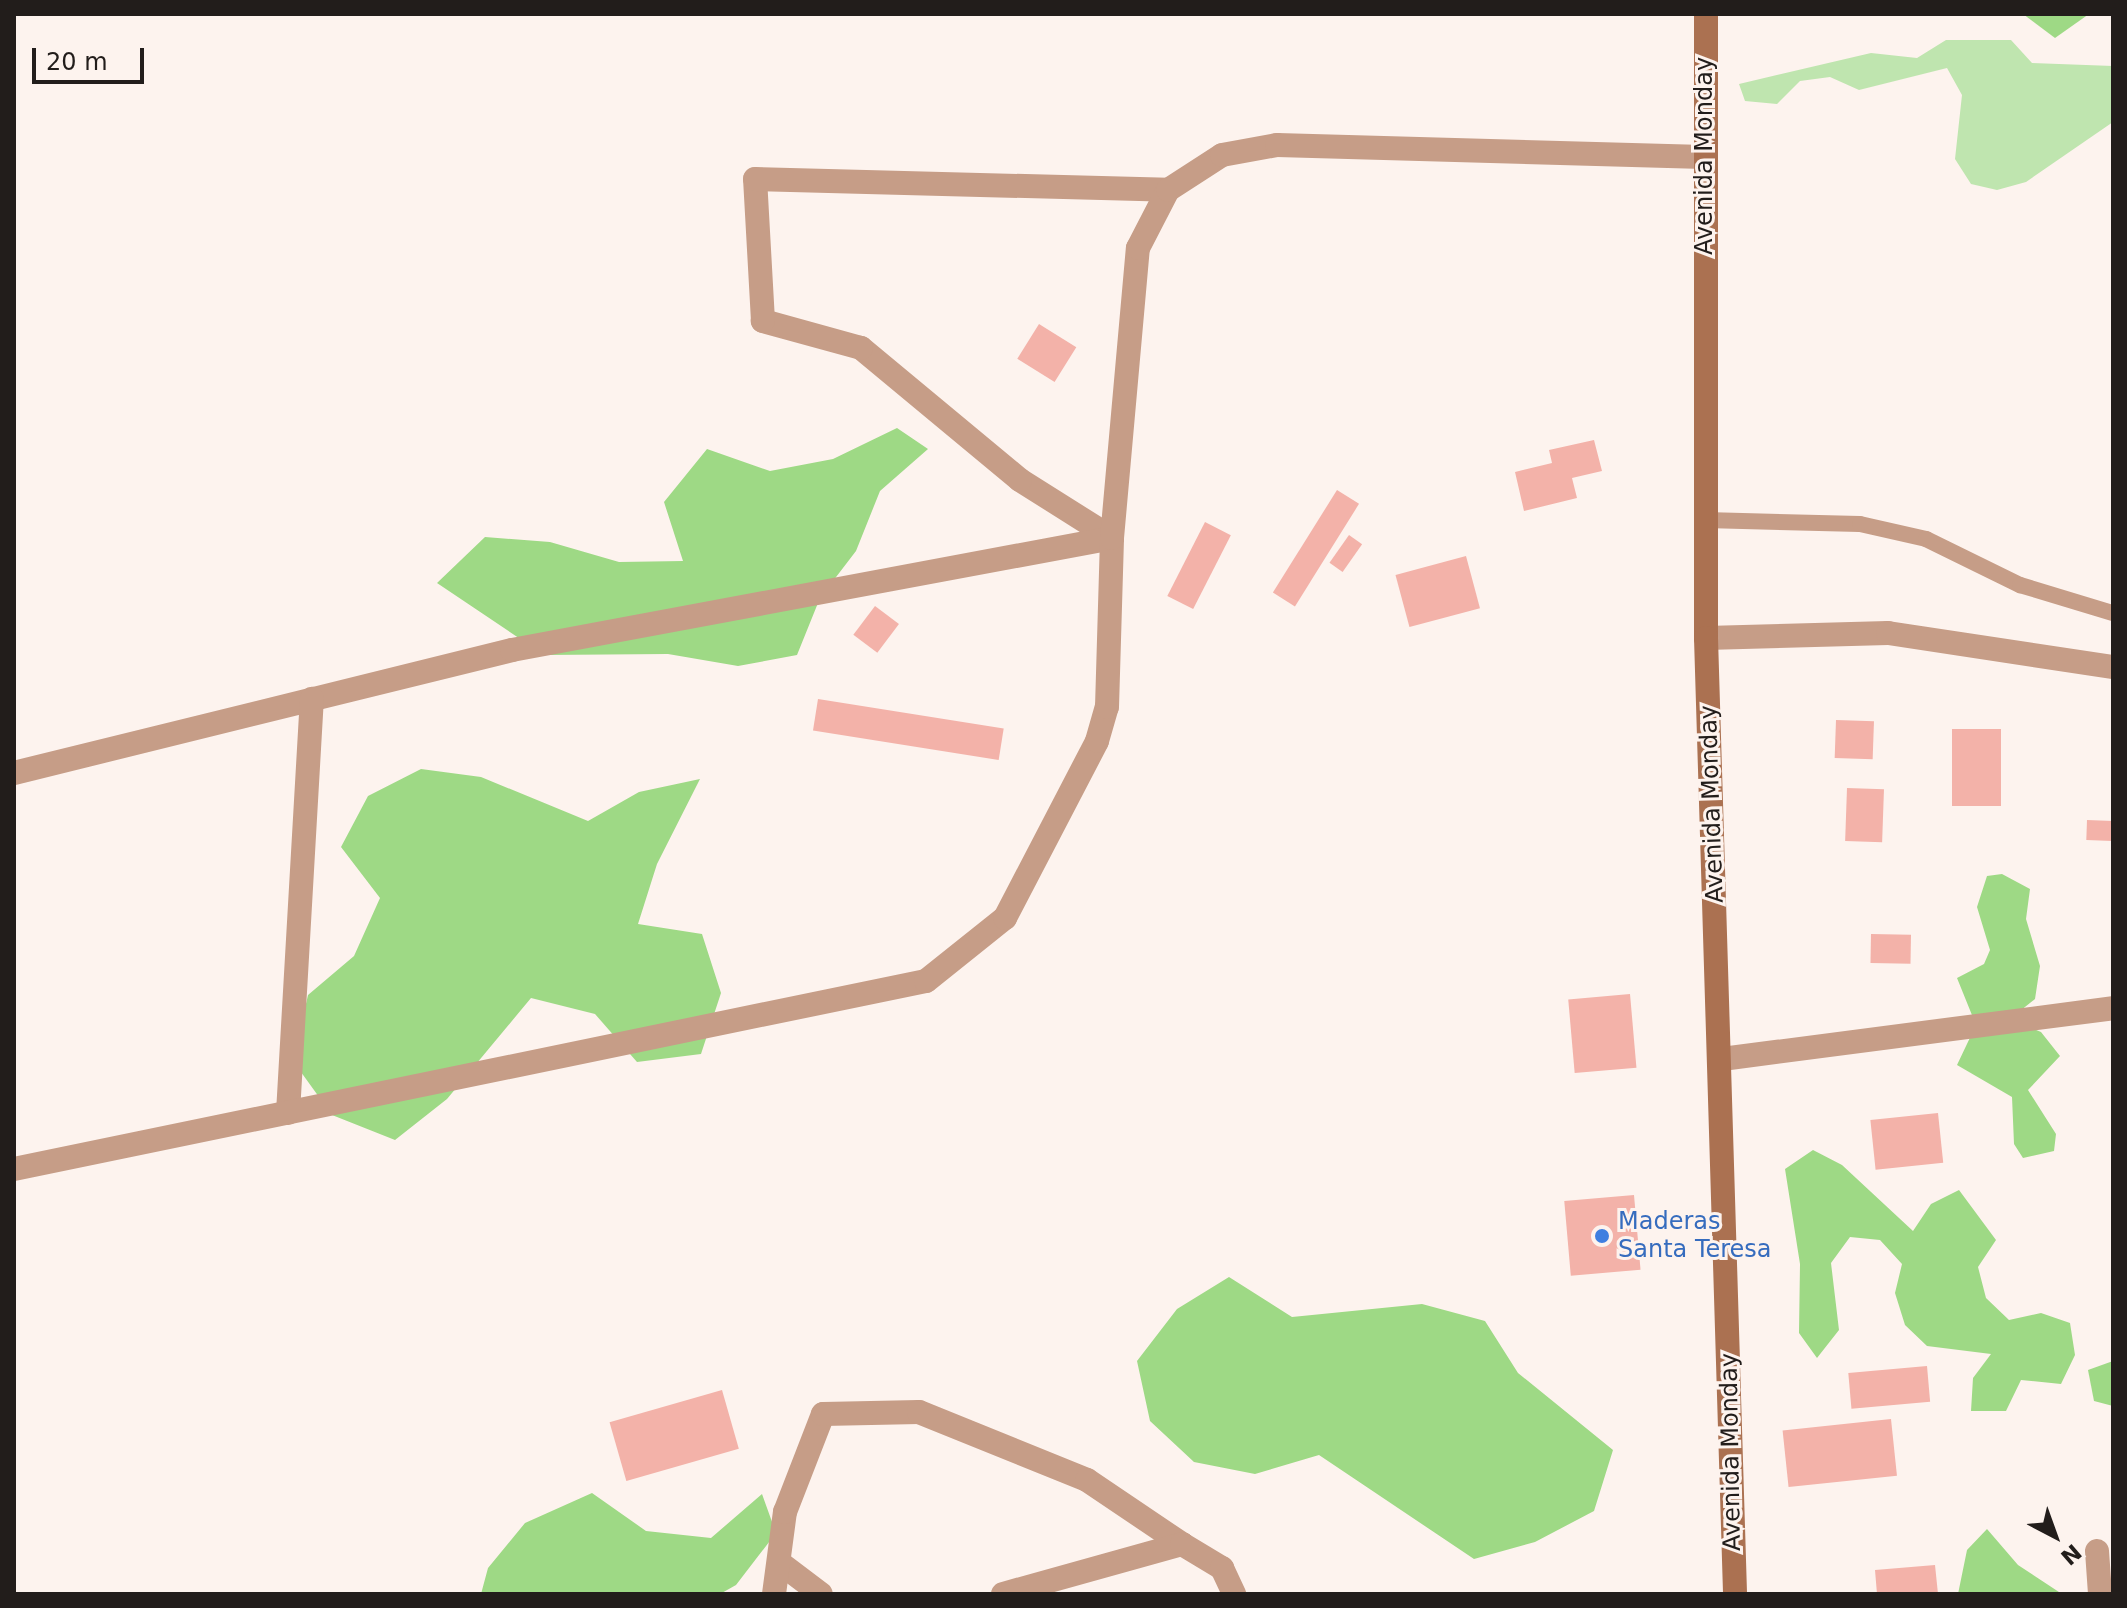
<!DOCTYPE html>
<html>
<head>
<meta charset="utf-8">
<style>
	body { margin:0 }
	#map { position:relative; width:2127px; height:1608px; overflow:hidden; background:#fdf3ee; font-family:"DejaVu Sans",sans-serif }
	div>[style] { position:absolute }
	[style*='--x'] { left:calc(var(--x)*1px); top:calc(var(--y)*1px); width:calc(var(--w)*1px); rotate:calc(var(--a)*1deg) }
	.green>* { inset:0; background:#bfe5af }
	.forest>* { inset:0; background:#9ed985 }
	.building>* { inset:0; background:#f3b2a9; transform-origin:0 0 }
	.lane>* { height:16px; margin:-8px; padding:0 8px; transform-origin:8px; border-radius:8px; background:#c69d87 }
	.street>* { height:24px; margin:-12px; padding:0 12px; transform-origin:12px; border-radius:12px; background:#c69d87 }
	.secondary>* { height:24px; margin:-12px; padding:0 12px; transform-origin:12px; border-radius:12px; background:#ab7151 }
	.dots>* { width:22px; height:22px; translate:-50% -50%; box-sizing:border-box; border:4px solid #fdf3ee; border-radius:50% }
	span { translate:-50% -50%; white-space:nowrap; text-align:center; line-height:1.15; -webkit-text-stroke:6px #fdf3ee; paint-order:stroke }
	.street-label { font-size:24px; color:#221d1b }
	.shop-label { font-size:24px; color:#366cbe }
	.left { translate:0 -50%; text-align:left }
	.frame { position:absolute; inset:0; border:16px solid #221d1b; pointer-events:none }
	.north { position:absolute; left:2015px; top:1496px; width:80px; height:80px; -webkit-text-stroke:6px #fdf3ee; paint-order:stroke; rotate:139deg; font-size:22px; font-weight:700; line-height:32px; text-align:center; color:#221d1b }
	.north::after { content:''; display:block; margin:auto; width:28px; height:36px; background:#221d1b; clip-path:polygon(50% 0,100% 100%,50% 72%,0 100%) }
	.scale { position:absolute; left:32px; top:48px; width:112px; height:36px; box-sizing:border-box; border:4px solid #221d1b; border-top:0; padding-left:10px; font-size:24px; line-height:28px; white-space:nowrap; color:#221d1b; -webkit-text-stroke:6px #fdf3ee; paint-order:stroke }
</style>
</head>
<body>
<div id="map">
	<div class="green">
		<div style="clip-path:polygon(1946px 40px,2011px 40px,2032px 63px,2113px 66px,2113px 122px,2026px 182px,1997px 190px,1971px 184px,1955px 159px,1962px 95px,1947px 68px,1859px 90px,1830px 77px,1800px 81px,1777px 104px,1745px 101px,1739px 84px,1871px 53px,1917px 58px)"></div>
	</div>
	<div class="forest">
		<div style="clip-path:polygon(2023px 14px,2089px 14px,2055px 38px)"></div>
		<div style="clip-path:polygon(897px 428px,928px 449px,880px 491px,856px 551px,820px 598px,797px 655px,738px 666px,668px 654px,544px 655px,437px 583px,485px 537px,550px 542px,619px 562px,683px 561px,664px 502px,707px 449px,770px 471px,833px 459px)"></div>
		<div style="clip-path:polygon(421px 769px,481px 777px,588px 821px,639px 792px,700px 779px,657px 864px,638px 924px,702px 934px,721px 993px,701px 1054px,637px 1062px,595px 1014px,531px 998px,447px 1099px,395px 1140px,332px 1115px,293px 1061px,308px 995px,354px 956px,380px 898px,341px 847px,368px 796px)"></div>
		<div style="clip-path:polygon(2002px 874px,2030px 889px,2026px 919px,2040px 966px,2035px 999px,2010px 1019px,2041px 1032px,2060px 1056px,2028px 1090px,2056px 1134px,2054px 1151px,2023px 1158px,2014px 1144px,2012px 1097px,1957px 1065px,1976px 1025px,1957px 978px,1984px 964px,1990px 950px,1977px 907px,1987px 876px)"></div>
		<div style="clip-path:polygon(1813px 1150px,1842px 1165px,1913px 1231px,1931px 1204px,1959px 1190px,1996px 1240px,1978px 1267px,1986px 1298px,2009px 1320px,2041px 1313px,2070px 1323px,2075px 1355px,2061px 1384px,2021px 1380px,2006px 1411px,1971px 1411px,1973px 1378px,1991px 1354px,1927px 1346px,1905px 1325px,1895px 1293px,1902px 1264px,1880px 1240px,1850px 1237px,1831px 1263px,1839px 1330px,1817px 1358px,1799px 1333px,1800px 1264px,1785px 1169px)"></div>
		<div style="clip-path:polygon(1229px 1277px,1292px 1317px,1422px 1304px,1485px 1321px,1518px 1373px,1613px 1450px,1594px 1511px,1535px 1542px,1474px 1559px,1319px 1455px,1255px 1474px,1194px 1462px,1150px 1421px,1137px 1361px,1177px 1309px)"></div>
		<div style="clip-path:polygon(2113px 1361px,2113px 1406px,2094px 1401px,2088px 1370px)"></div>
		<div style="clip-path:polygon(592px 1493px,646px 1531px,711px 1538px,762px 1494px,776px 1533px,736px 1585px,720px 1594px,481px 1594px,488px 1568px,525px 1523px)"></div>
		<div style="clip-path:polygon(1987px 1529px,2018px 1565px,2062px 1594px,1958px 1594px,1967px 1550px)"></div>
	</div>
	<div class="building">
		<div style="left:1039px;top:324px;width:44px;height:41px;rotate:32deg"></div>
		<div style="clip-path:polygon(1594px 440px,1602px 471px,1572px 478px,1577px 498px,1524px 511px,1515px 472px,1552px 463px,1549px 450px)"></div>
		<div style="left:1337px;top:490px;width:26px;height:121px;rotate:32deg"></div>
		<div style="left:1205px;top:522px;width:29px;height:83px;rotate:27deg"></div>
		<div style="left:1349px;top:535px;width:16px;height:34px;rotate:35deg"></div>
		<div style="left:1466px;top:556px;width:54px;height:73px;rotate:75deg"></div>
		<div style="left:875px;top:606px;width:30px;height:36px;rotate:37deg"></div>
		<div style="left:818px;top:699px;width:188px;height:32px;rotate:9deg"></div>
		<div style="left:1836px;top:720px;width:38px;height:38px;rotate:2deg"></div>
		<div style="left:1952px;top:729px;width:49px;height:77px"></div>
		<div style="left:1847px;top:788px;width:37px;height:53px;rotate:2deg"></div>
		<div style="left:2087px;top:820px;width:26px;height:20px;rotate:2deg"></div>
		<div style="left:1871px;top:934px;width:40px;height:29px;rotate:1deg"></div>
		<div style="left:1630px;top:994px;width:74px;height:62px;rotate:85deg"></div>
		<div style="left:1938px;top:1113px;width:50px;height:68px;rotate:84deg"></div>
		<div style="left:1634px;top:1195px;width:75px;height:70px;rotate:85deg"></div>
		<div style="left:1927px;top:1366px;width:36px;height:79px;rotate:85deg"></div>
		<div style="left:722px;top:1390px;width:61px;height:117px;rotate:74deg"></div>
		<div style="left:1891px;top:1419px;width:57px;height:109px;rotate:84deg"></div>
		<div style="clip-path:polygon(1935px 1565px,1938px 1594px,1877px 1594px,1875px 1570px)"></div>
	</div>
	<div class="lane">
		<div style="--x:1705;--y:520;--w:155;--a:1.5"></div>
		<div style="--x:1860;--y:524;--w:68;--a:12.8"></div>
		<div style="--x:1926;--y:539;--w:105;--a:26.1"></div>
		<div style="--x:2020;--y:585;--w:97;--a:16.8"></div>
	</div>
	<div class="street">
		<div style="--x:1112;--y:538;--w:109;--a:-147.8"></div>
		<div style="--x:1020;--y:480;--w:207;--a:-140.3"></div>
		<div style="--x:861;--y:348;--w:102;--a:-164.6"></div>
		<div style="--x:763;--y:321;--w:142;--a:-93.2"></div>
		<div style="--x:755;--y:179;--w:413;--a:1.5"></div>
		<div style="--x:1706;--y:638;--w:182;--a:-1.6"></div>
		<div style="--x:1888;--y:633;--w:228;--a:8.6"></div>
		<div style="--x:14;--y:773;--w:513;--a:-13.87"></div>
		<div style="--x:512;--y:650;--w:610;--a:-10.57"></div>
		<div style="--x:1722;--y:1059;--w:394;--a:-7.4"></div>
		<div style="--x:288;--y:1113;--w:415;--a:-86.7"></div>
		<div style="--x:14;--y:1169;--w:931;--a:-11.65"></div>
		<div style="--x:926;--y:981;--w:101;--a:-38.6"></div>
		<div style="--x:1005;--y:918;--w:199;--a:-62.5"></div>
		<div style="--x:1097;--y:741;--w:35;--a:-74"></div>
		<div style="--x:1107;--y:707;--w:169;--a:-88.3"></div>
		<div style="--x:1112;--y:538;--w:291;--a:-84.9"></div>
		<div style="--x:1138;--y:248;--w:65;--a:-62.7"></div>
		<div style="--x:1168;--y:190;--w:64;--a:-32.9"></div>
		<div style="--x:1222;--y:155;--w:56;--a:-10.3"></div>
		<div style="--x:1277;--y:145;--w:427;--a:1.6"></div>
		<div style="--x:2097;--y:1551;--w:43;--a:86"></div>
		<div style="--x:780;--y:1563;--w:51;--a:37.1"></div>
		<div style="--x:774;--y:1594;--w:83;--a:-82.4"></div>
		<div style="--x:785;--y:1512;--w:105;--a:-68.8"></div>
		<div style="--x:823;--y:1414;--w:96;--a:-1.2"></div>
		<div style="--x:919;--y:1412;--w:181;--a:22"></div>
		<div style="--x:1087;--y:1480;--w:115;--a:34"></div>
		<div style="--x:1003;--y:1594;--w:186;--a:-15.6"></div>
		<div style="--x:1182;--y:1544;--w:47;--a:31"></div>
		<div style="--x:1222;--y:1568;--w:29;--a:65"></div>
	</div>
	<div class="secondary">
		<div style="--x:1706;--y:14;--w:624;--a:90"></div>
		<div style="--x:1706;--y:638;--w:956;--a:88.26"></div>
	</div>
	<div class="dots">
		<div style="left:1602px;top:1236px;background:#3f7fe0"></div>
	</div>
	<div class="street-label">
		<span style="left:1705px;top:156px;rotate:-90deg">Avenida Monday</span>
		<span style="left:1712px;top:804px;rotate:-92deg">Avenida Monday</span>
		<span style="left:1731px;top:1452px;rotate:-91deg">Avenida Monday</span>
	</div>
	<div class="shop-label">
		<span class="left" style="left:1618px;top:1236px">Maderas<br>Santa Teresa</span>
	</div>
	<div class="frame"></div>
	<div class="north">N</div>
	<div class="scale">20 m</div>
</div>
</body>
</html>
